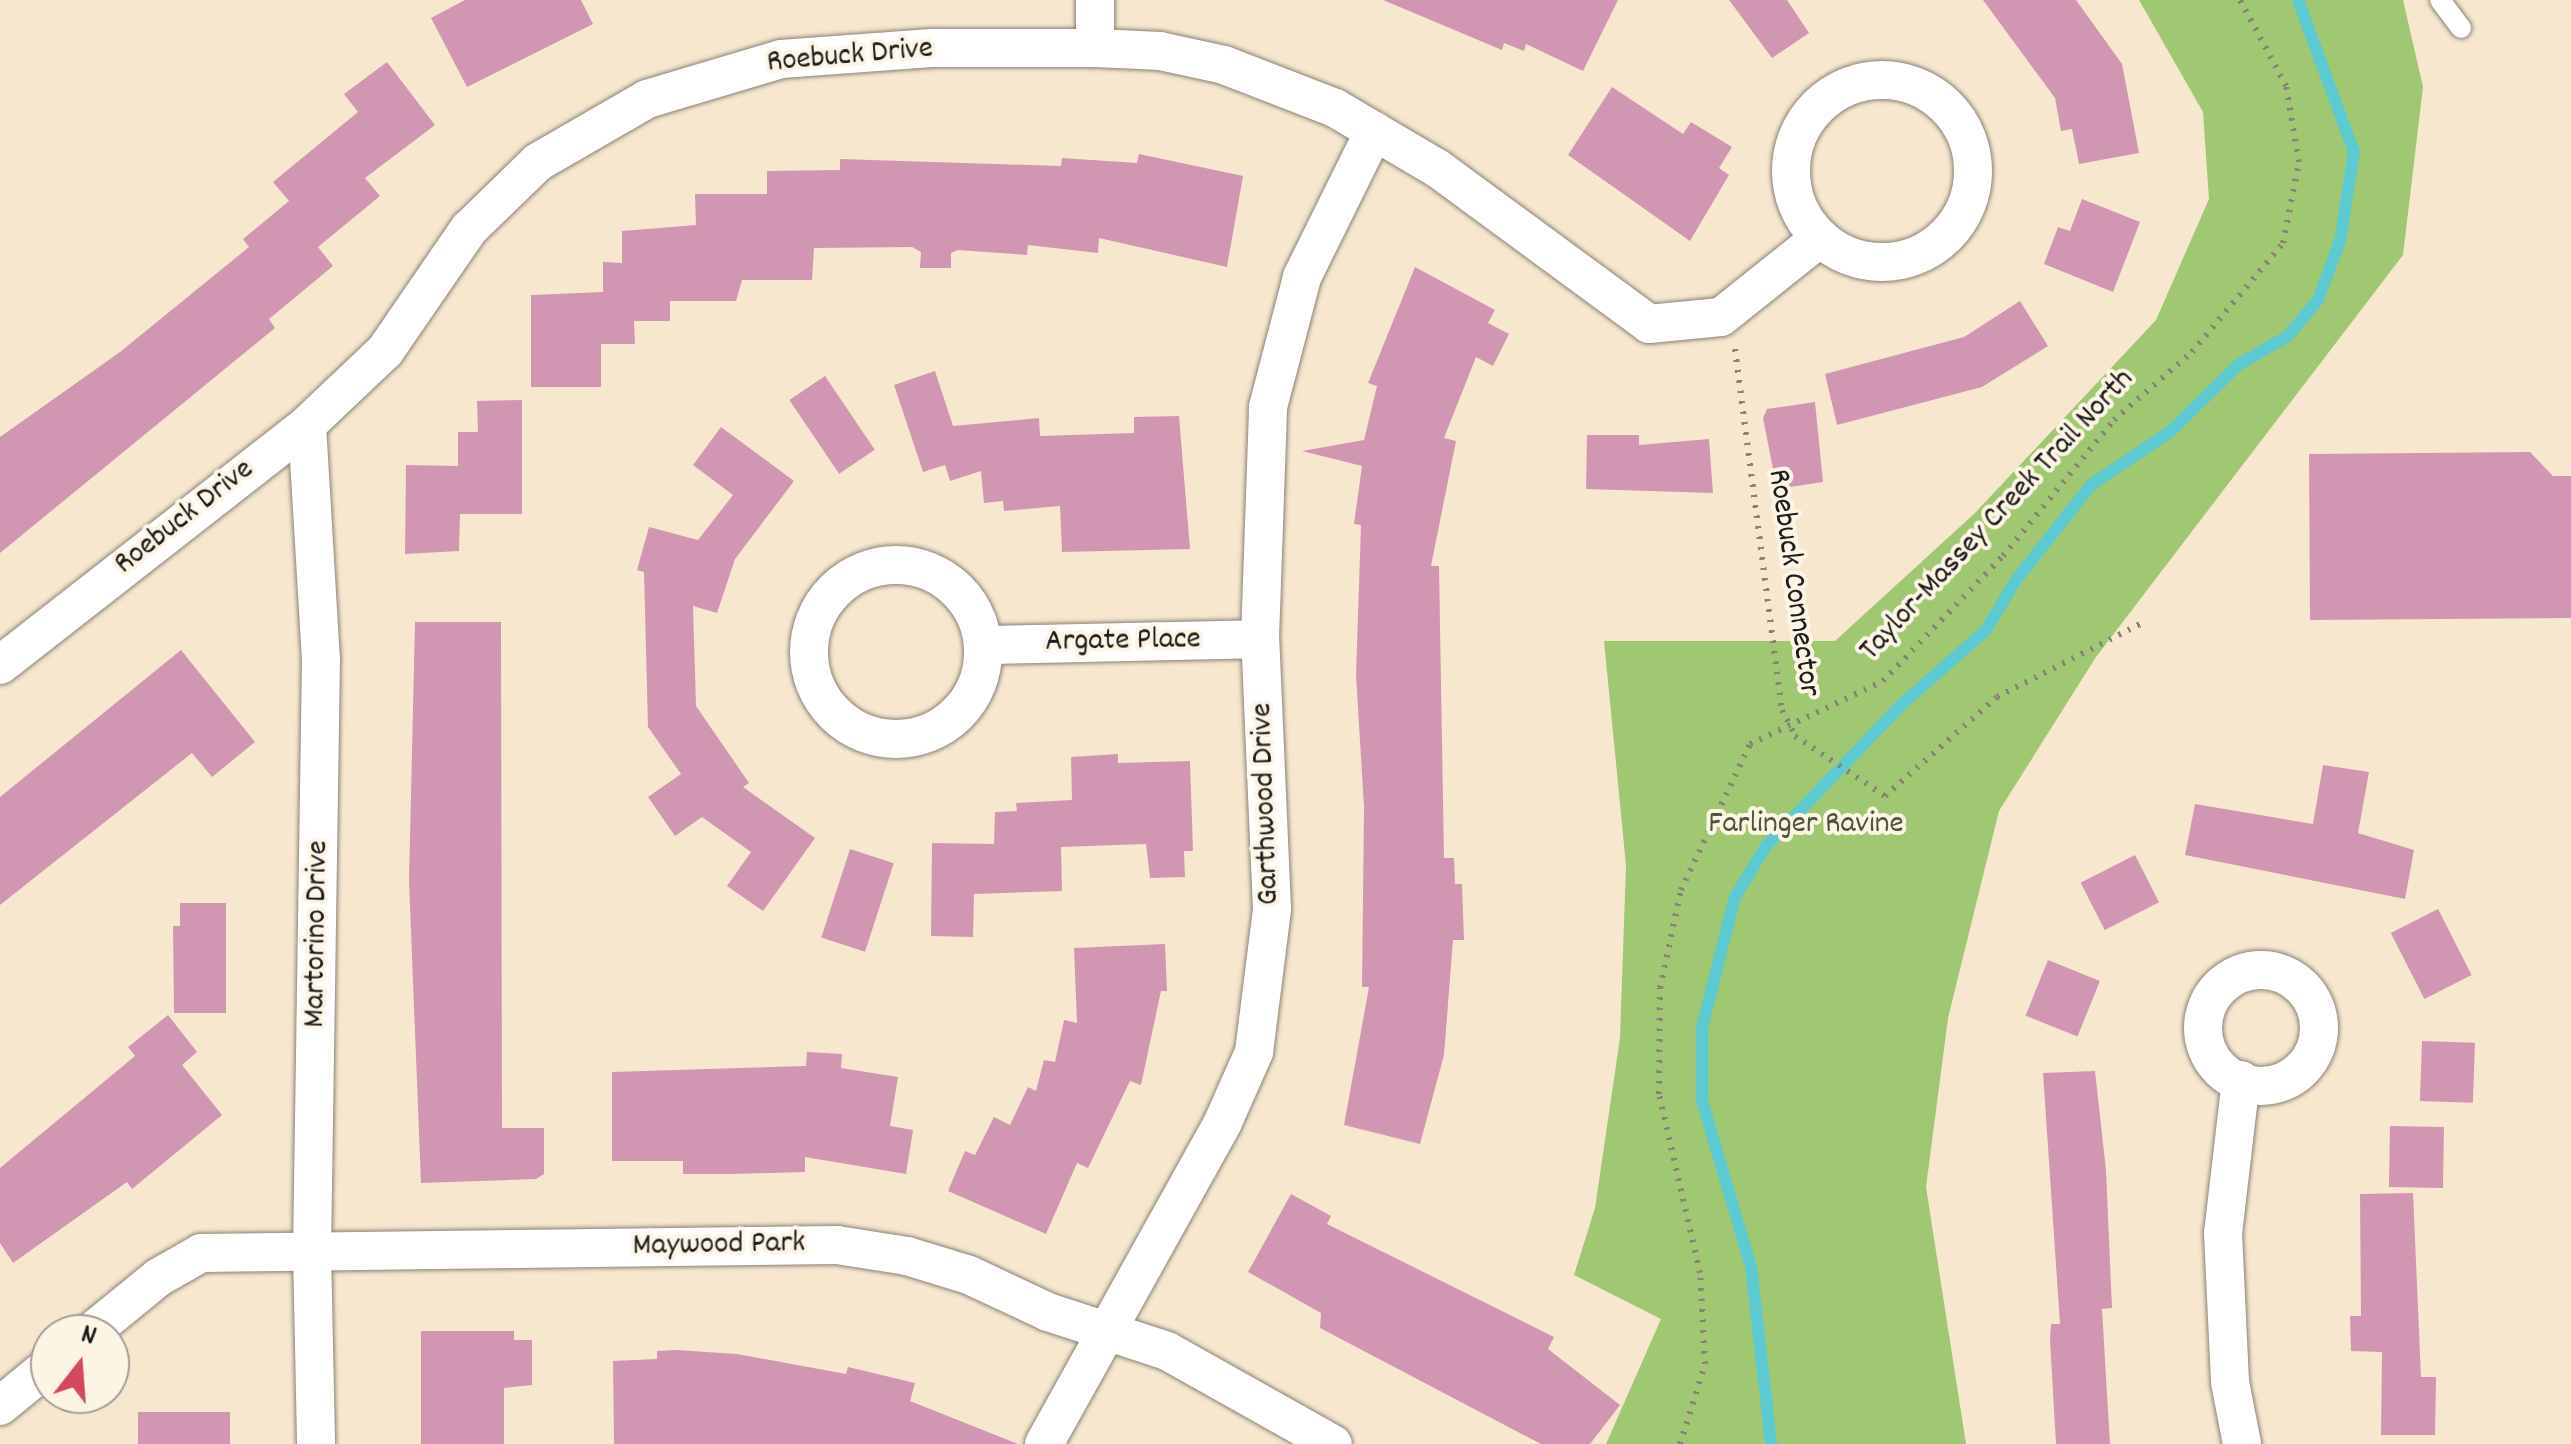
<!DOCTYPE html>
<html>
<head>
<meta charset="utf-8">
<style>
	body { margin:0 }
	#map { position:relative; width:2571px; height:1444px; overflow:hidden; background:#f7e7cf; font-family:Dekko,sans-serif }
	div>[style] { position:absolute }
	[style*='--x'] { left:calc(var(--x)*1px); top:calc(var(--y)*1px); width:calc(var(--w)*1px); rotate:calc(var(--a)*1deg) }
	.green>* { inset:0; background:#a0c772 }
	.stream>* { height:12px; margin:-6px; padding:0 6px; transform-origin:6px; border-radius:6px; background:#5dcad2 }
	.building>* { inset:0; background:#d197b2; transform-origin:0 0 }
	.path>* { height:6px; margin-top:-3px; transform-origin:0; background:repeating-linear-gradient(90deg,#8a8276 0 2.5px,transparent 0 10.5px) }
	.roads { filter:drop-shadow(0 0 2px #8a8276) drop-shadow(0 0 2px #8a8276) }
	.service>* { height:20px; margin:-10px; padding:0 10px; transform-origin:10px; border-radius:10px; background:#fff }
	.minor>* { height:38px; margin:-19px; padding:0 19px; transform-origin:19px; border-radius:19px; background:#fff }
	.minor>.ring { margin:-19px; padding:0; box-sizing:content-box; background:none; border:38px solid #fff; border-radius:50% }
	span { translate:-50% -50%; white-space:nowrap; text-align:center; line-height:1.15; -webkit-text-stroke:8px #fcf5e5; paint-order:stroke }
	.street-label { font-size:32px; color:#1c1c1c }
	.park-label { font-size:32px; color:#4a583a }
	.north { position:absolute; left:30px; top:1314px; width:100px; height:100px; box-sizing:border-box; background:#fcf5e5; border:2px solid #a29e95; border-radius:50%; rotate:17deg; font-size:28px; font-weight:700; line-height:40px; text-align:center; color:#1c1c1c }
	.north::after { content:''; display:block; margin:auto; width:35px; height:45px; background:#d1495b; clip-path:polygon(50% 0,100% 100%,50% 72%,0 100%) }
</style>
</head>
<body>
<div id="map">
	<div class="green">
		<div style="clip-path:polygon(2139px 0,2403px 0,2423px 87px,2403px 255px,2096px 657px,1999px 811px,1948px 1018px,1926px 1187px,1966px 1444px,1606px 1444px,1661px 1319px,1574px 1275px,1595px 1208px,1620px 1038px,1626px 865px,1604px 641px,1835px 641px,1975px 513px,2156px 320px,2209px 199px,2203px 112px)"></div>
	</div>
	<div class="stream">
		<div style="--x:1771;--y:1444;--w:178;--a:-96.4"></div>
		<div style="--x:1751;--y:1267;--w:174;--a:-106.4"></div>
		<div style="--x:1702;--y:1100;--w:72;--a:-90"></div>
		<div style="--x:1702;--y:1028;--w:135;--a:-75.9"></div>
		<div style="--x:1735;--y:897;--w:60;--a:-58.7"></div>
		<div style="--x:1766;--y:846;--w:195;--a:-46.2"></div>
		<div style="--x:1901;--y:705;--w:113;--a:-41.4"></div>
		<div style="--x:1986;--y:630;--w:58;--a:-59"></div>
		<div style="--x:2016;--y:580;--w:121;--a:-51.7"></div>
		<div style="--x:2091;--y:485;--w:97;--a:-34"></div>
		<div style="--x:2171;--y:431;--w:94;--a:-44.6"></div>
		<div style="--x:2238;--y:365;--w:58;--a:-30.1"></div>
		<div style="--x:2288;--y:336;--w:47;--a:-50.2"></div>
		<div style="--x:2318;--y:300;--w:63;--a:-69.6"></div>
		<div style="--x:2340;--y:241;--w:90;--a:-81.1"></div>
		<div style="--x:2354;--y:152;--w:162;--a:-110.2"></div>
	</div>
	<div class="building">
		<div style="clip-path:polygon(465px 0,581px 0,593px 24px,467px 87px,431px 18px)"></div>
		<div style="clip-path:polygon(1383px 0,1618px 0,1583px 71px,1526px 44px,1524px 51px,1504px 43px,1502px 50px)"></div>
		<div style="clip-path:polygon(1729px 0,1787px 0,1809px 33px,1772px 58px)"></div>
		<div style="clip-path:polygon(1983px 0,2076px 0,2122px 64px,2139px 153px,2079px 164px,2072px 129px,2061px 131px,2055px 98px)"></div>
		<div style="clip-path:polygon(387px 62px,435px 125px,365px 178px,380px 196px,318px 247px,333px 266px,269px 319px,275px 328px,0 553px,0 437px,120px 352px,249px 247px,243px 239px,289px 201px,273px 182px,358px 112px,344px 94px)"></div>
		<div style="clip-path:polygon(1612px 87px,1683px 134px,1691px 122px,1732px 147px,1719px 168px,1729px 175px,1690px 241px,1568px 155px)"></div>
		<div style="clip-path:polygon(1139px 154px,1243px 176px,1227px 267px,1099px 238px,1098px 253px,1028px 245px,1027px 255px,958px 250px,951px 253px,951px 268px,920px 268px,921px 252px,912px 247px,814px 248px,812px 280px,742px 280px,736px 301px,670px 301px,670px 321px,634px 321px,635px 344px,601px 344px,601px 387px,531px 387px,531px 295px,603px 292px,603px 262px,622px 263px,622px 231px,696px 225px,695px 194px,767px 194px,767px 171px,840px 170px,840px 159px,1061px 166px,1062px 158px,1137px 163px)"></div>
		<div style="clip-path:polygon(2082px 199px,2140px 222px,2113px 292px,2044px 264px,2058px 227px,2070px 231px)"></div>
		<div style="clip-path:polygon(1415px 267px,1495px 310px,1488px 323px,1509px 334px,1493px 366px,1476px 357px,1444px 438px,1456px 441px,1431px 566px,1439px 566px,1444px 858px,1454px 858px,1455px 884px,1462px 884px,1464px 940px,1453px 940px,1444px 1055px,1420px 1144px,1344px 1125px,1369px 987px,1362px 987px,1364px 807px,1356px 675px,1361px 525px,1354px 524px,1362px 466px,1302px 451px,1364px 440px,1377px 386px,1368px 383px)"></div>
		<div style="clip-path:polygon(2020px 301px,2048px 346px,1982px 387px,1837px 425px,1825px 374px,1964px 337px)"></div>
		<div style="clip-path:polygon(935px 371px,953px 426px,1039px 418px,1040px 436px,1134px 433px,1134px 417px,1179px 416px,1190px 549px,1062px 552px,1060px 506px,1004px 511px,1003px 501px,984px 503px,981px 471px,950px 481px,945px 465px,923px 472px,894px 385px)"></div>
		<div style="left:825px;top:376px;width:89px;height:43px;rotate:56deg"></div>
		<div style="clip-path:polygon(522px 400px,522px 514px,460px 514px,459px 551px,405px 554px,406px 465px,458px 466px,458px 432px,478px 432px,477px 401px)"></div>
		<div style="clip-path:polygon(1815px 402px,1823px 482px,1777px 489px,1763px 418px,1767px 409px)"></div>
		<div style="clip-path:polygon(721px 427px,794px 481px,735px 559px,717px 613px,693px 606px,696px 706px,749px 783px,743px 787px,815px 838px,763px 911px,727px 886px,751px 852px,702px 817px,675px 836px,648px 797px,681px 774px,648px 727px,644px 572px,637px 570px,649px 527px,698px 540px,733px 495px,693px 465px)"></div>
		<div style="clip-path:polygon(1587px 435px,1639px 435px,1639px 445px,1709px 439px,1713px 493px,1586px 489px)"></div>
		<div style="clip-path:polygon(2530px 452px,2553px 476px,2571px 476px,2571px 618px,2310px 620px,2309px 454px)"></div>
		<div style="clip-path:polygon(415px 622px,501px 622px,502px 1128px,544px 1128px,544px 1174px,536px 1179px,421px 1183px,409px 881px)"></div>
		<div style="clip-path:polygon(181px 650px,255px 742px,212px 777px,192px 753px,0 905px,0 797px)"></div>
		<div style="clip-path:polygon(1118px 754px,1118px 763px,1190px 761px,1193px 851px,1184px 851px,1185px 877px,1150px 878px,1146px 844px,1061px 847px,1062px 891px,974px 894px,973px 937px,931px 936px,932px 843px,994px 844px,995px 812px,1017px 811px,1016px 803px,1072px 800px,1071px 757px)"></div>
		<div style="clip-path:polygon(2323px 765px,2369px 772px,2358px 833px,2414px 850px,2405px 899px,2185px 855px,2195px 804px,2313px 824px)"></div>
		<div style="left:850px;top:849px;width:46px;height:93px;rotate:18deg"></div>
		<div style="left:2135px;top:855px;width:53px;height:61px;rotate:63deg"></div>
		<div style="clip-path:polygon(180px 903px,226px 903px,226px 1013px,174px 1013px,173px 926px,180px 926px)"></div>
		<div style="left:2438px;top:909px;width:74px;height:53px;rotate:63deg"></div>
		<div style="clip-path:polygon(1165px 944px,1167px 991px,1161px 991px,1141px 1085px,1130px 1081px,1088px 1168px,1077px 1163px,1046px 1234px,948px 1191px,965px 1151px,975px 1155px,994px 1117px,1010px 1125px,1028px 1087px,1036px 1091px,1044px 1060px,1055px 1062px,1064px 1020px,1077px 1023px,1074px 948px)"></div>
		<div style="left:2048px;top:960px;width:56px;height:60px;rotate:22deg"></div>
		<div style="clip-path:polygon(168px 1015px,197px 1052px,182px 1065px,222px 1115px,132px 1189px,127px 1182px,13px 1263px,0 1243px,0 1168px,135px 1056px,128px 1047px)"></div>
		<div style="left:2422px;top:1041px;width:53px;height:60px;rotate:2deg"></div>
		<div style="clip-path:polygon(807px 1052px,842px 1054px,841px 1068px,898px 1077px,890px 1126px,913px 1130px,906px 1174px,805px 1157px,805px 1172px,732px 1174px,683px 1174px,683px 1161px,612px 1161px,612px 1072px,806px 1066px)"></div>
		<div style="clip-path:polygon(2095px 1071px,2106px 1170px,2112px 1308px,2102px 1309px,2110px 1444px,2056px 1444px,2050px 1341px,2051px 1324px,2060px 1324px,2043px 1073px)"></div>
		<div style="left:2390px;top:1126px;width:54px;height:61px;rotate:1deg"></div>
		<div style="clip-path:polygon(2413px 1193px,2421px 1377px,2436px 1377px,2435px 1435px,2381px 1435px,2382px 1352px,2351px 1351px,2350px 1316px,2361px 1316px,2360px 1194px)"></div>
		<div style="clip-path:polygon(1291px 1194px,1331px 1216px,1327px 1224px,1554px 1337px,1548px 1349px,1620px 1405px,1590px 1444px,1541px 1444px,1320px 1328px,1321px 1313px,1248px 1272px)"></div>
		<div style="clip-path:polygon(421px 1331px,514px 1331px,514px 1340px,532px 1340px,532px 1385px,504px 1388px,504px 1444px,421px 1444px)"></div>
		<div style="clip-path:polygon(676px 1350px,737px 1354px,846px 1374px,848px 1367px,915px 1383px,910px 1401px,1018px 1444px,614px 1444px,613px 1361px,657px 1359px,657px 1351px)"></div>
		<div style="left:138px;top:1412px;width:92px;height:32px"></div>
	</div>
	<div class="path">
		<div style="--x:1735;--y:349;--w:364;--a:82.6"></div>
		<div style="--x:1782;--y:710;--w:29;--a:63"></div>
		<div style="--x:1795;--y:736;--w:108;--a:33.7"></div>
		<div style="--x:1885;--y:796;--w:149;--a:-41.5"></div>
		<div style="--x:1997;--y:697;--w:161;--a:-27"></div>
		<div style="--x:1680;--y:1444;--w:84;--a:-72.6"></div>
		<div style="--x:1705;--y:1364;--w:91;--a:-93.1"></div>
		<div style="--x:1700;--y:1273;--w:184;--a:-102.9"></div>
		<div style="--x:1659;--y:1094;--w:106;--a:-89.5"></div>
		<div style="--x:1660;--y:988;--w:100;--a:-77.9"></div>
		<div style="--x:1681;--y:890;--w:161;--a:-64.7"></div>
		<div style="--x:1750;--y:744;--w:147;--a:-25.3"></div>
		<div style="--x:1883;--y:681;--w:173;--a:-46.2"></div>
		<div style="--x:2003;--y:556;--w:176;--a:-50.8"></div>
		<div style="--x:2114;--y:420;--w:103;--a:-41.1"></div>
		<div style="--x:2192;--y:352;--w:142;--a:-50.1"></div>
		<div style="--x:2283;--y:243;--w:83;--a:-78.8"></div>
		<div style="--x:2299;--y:162;--w:77;--a:-99.7"></div>
		<div style="--x:2286;--y:86;--w:98;--a:-118.1"></div>
	</div>
	<div class="roads">
		<div class="service">
			<div style="--x:2440;--y:0;--w:35;--a:53"></div>
		</div>
		<div class="minor">
			<div style="--x:1095;--y:0;--w:48;--a:90"></div>
			<div class="ring" style="left:1791px;top:80px;width:144px;height:144px"></div>
			<div style="--x:307;--y:425;--w:234;--a:86.6"></div>
			<div style="--x:321;--y:659;--w:591;--a:90.87"></div>
			<div style="--x:312;--y:1250;--w:194;--a:88.8"></div>
			<div class="ring" style="left:809px;top:565px;width:136px;height:136px"></div>
			<div style="--x:985;--y:645;--w:275;--a:-1.2"></div>
			<div style="--x:0;--y:665;--w:390;--a:-38"></div>
			<div style="--x:307;--y:425;--w:108;--a:-43.5"></div>
			<div style="--x:385;--y:351;--w:148;--a:-55.5"></div>
			<div style="--x:469;--y:229;--w:96;--a:-44.2"></div>
			<div style="--x:538;--y:162;--w:126;--a:-30"></div>
			<div style="--x:647;--y:99;--w:140;--a:-16.6"></div>
			<div style="--x:781;--y:59;--w:151;--a:-4.2"></div>
			<div style="--x:932;--y:48;--w:163;--a:0"></div>
			<div style="--x:1095;--y:48;--w:65;--a:2.6"></div>
			<div style="--x:1160;--y:51;--w:66;--a:12.3"></div>
			<div style="--x:1224;--y:65;--w:119;--a:21.2"></div>
			<div style="--x:1335;--y:108;--w:118;--a:30.5"></div>
			<div style="--x:1437;--y:168;--w:263;--a:36.3"></div>
			<div style="--x:1649;--y:324;--w:72;--a:-5.6"></div>
			<div style="--x:1721;--y:317;--w:127;--a:-38.6"></div>
			<div class="ring" style="left:2203px;top:970px;width:78px;height:78px"></div>
			<div style="--x:2241;--y:1080;--w:154;--a:96.7"></div>
			<div style="--x:2223;--y:1233;--w:149;--a:87.3"></div>
			<div style="--x:2230;--y:1382;--w:63;--a:79"></div>
			<div style="--x:89;--y:1334;--w:90;--a:-39.2"></div>
			<div style="--x:159;--y:1277;--w:48;--a:-29.7"></div>
			<div style="--x:201;--y:1253;--w:636;--a:-0.72"></div>
			<div style="--x:837;--y:1245;--w:71;--a:8.9"></div>
			<div style="--x:907;--y:1256;--w:65;--a:17"></div>
			<div style="--x:969;--y:1275;--w:87;--a:25.1"></div>
			<div style="--x:1048;--y:1312;--w:125;--a:18.1"></div>
			<div style="--x:1167;--y:1351;--w:190;--a:29.3"></div>
			<div style="--x:0;--y:1406;--w:65;--a:-39.4"></div>
			<div style="--x:1044;--y:1444;--w:368;--a:-60.9"></div>
			<div style="--x:1223;--y:1122;--w:77;--a:-66.1"></div>
			<div style="--x:1254;--y:1052;--w:144;--a:-82.8"></div>
			<div style="--x:1272;--y:909;--w:270;--a:-92.5"></div>
			<div style="--x:1260;--y:639;--w:232;--a:-88"></div>
			<div style="--x:1268;--y:407;--w:134;--a:-75.3"></div>
			<div style="--x:1302;--y:277;--w:163;--a:-63.7"></div>
		</div>
	</div>
	<div class="street-label">
		<span style="left:850px;top:57px;rotate:-5deg">Roebuck Drive</span>
		<span style="left:1998px;top:516px;rotate:-47deg">Taylor-Massey Creek Trail North</span>
		<span style="left:185px;top:518px;rotate:-38deg">Roebuck Drive</span>
		<span style="left:1792px;top:583px;rotate:82deg">Roebuck Connector</span>
		<span style="left:1123px;top:642px;rotate:-1deg">Argate Place</span>
		<span style="left:1267px;top:804px;rotate:-92deg">Garthwood Drive</span>
		<span style="left:318px;top:934px;rotate:-89deg">Martorino Drive</span>
		<span style="left:719px;top:1246px;rotate:-1deg">Maywood Park</span>
	</div>
	<div class="park-label">
		<span style="left:1806px;top:825px">Farlinger Ravine</span>
	</div>
	<div class="north">N</div>
</div>
</body>
</html>
